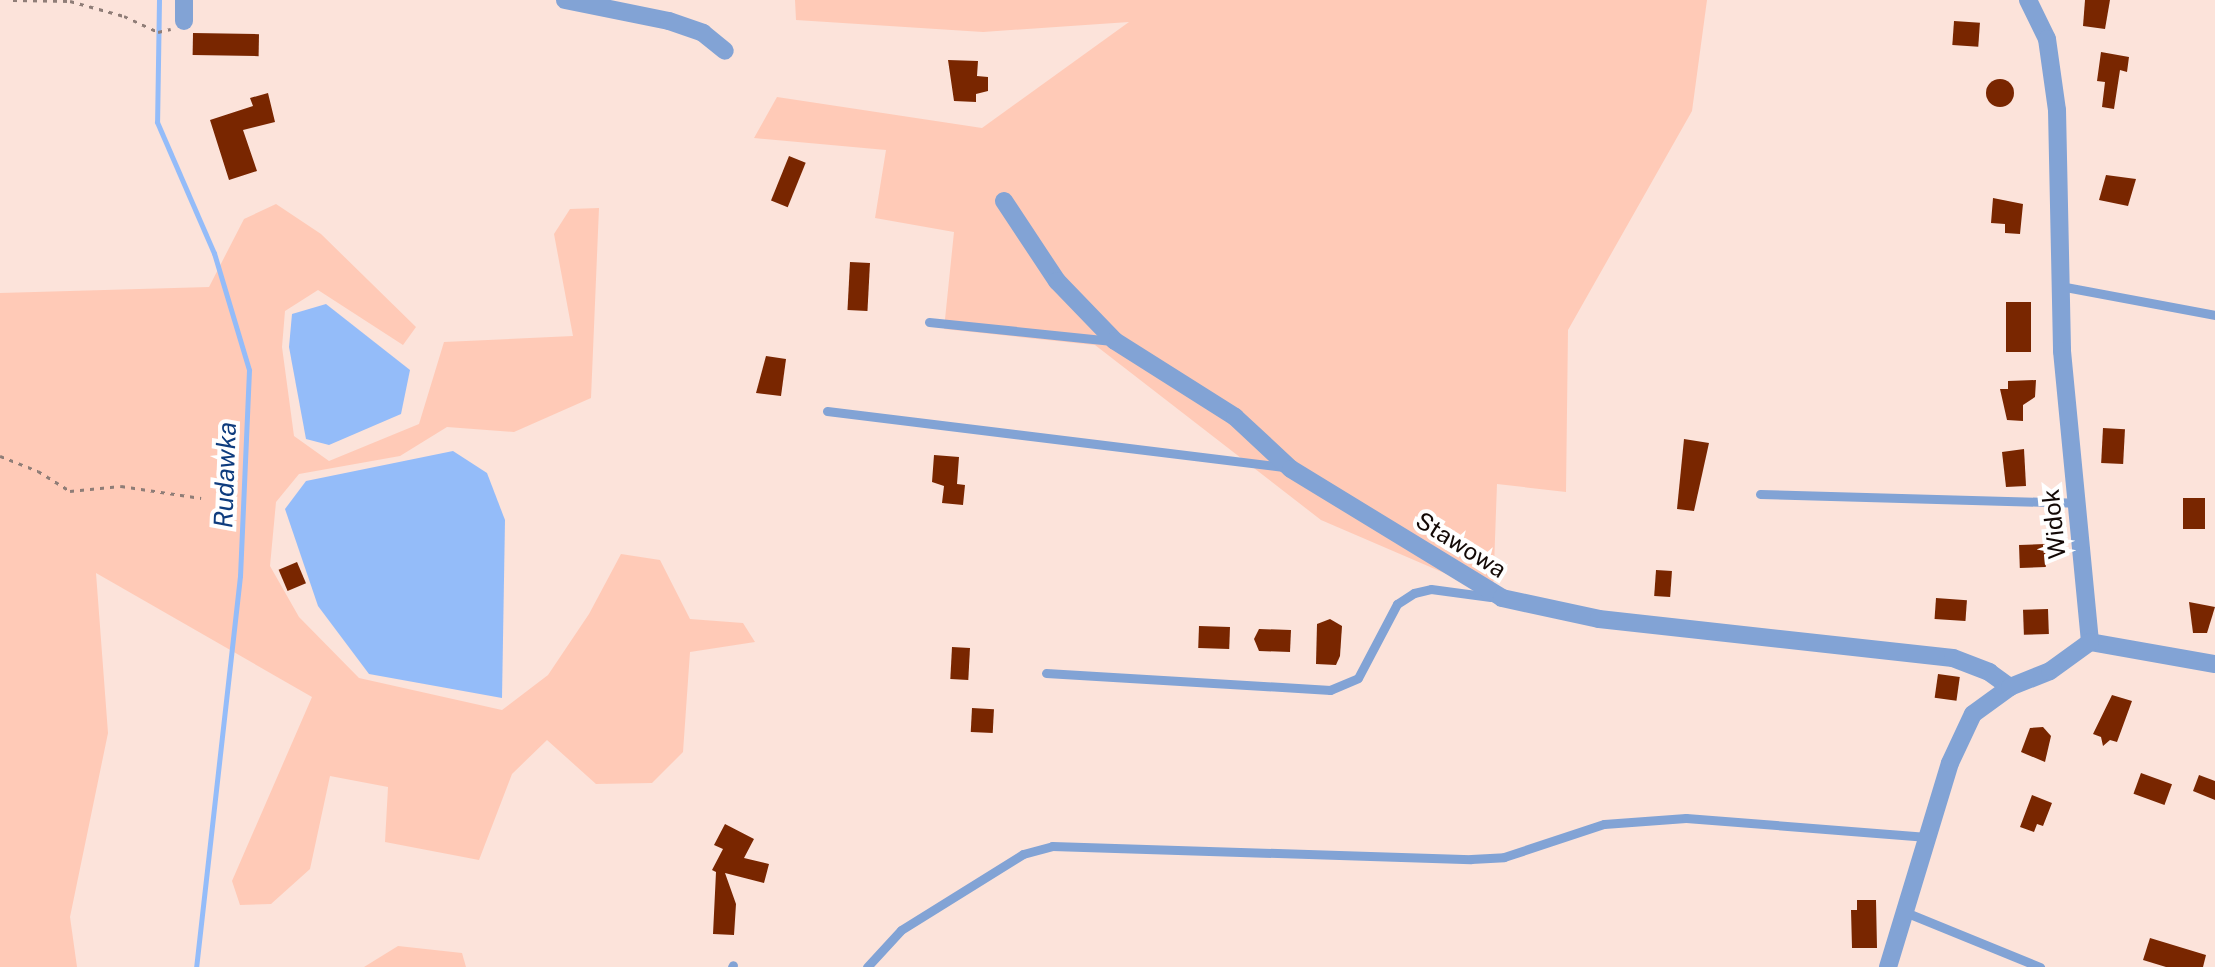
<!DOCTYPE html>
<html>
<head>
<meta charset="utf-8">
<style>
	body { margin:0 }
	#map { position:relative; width:2215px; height:967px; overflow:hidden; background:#fce3da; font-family:"Public Sans",sans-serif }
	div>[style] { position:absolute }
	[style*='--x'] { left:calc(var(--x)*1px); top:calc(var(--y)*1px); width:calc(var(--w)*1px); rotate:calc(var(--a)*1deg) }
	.green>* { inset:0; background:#ffcab7 }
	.water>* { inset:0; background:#94bcf9 }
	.stream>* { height:5px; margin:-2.5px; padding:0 2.5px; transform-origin:2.5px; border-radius:2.5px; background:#94bcf9 }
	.building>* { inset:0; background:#792600; transform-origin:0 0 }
	.round { border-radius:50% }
	.path>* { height:3px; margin-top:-1.5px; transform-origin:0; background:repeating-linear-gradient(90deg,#8f7d77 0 4px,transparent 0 10px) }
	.lane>* { height:9px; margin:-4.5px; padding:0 4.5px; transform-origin:4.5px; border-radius:4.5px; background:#82a3d5 }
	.street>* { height:18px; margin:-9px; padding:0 9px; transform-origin:9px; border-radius:9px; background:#82a3d5 }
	span { translate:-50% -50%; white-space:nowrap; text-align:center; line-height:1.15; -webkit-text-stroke:8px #fff; paint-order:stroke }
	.street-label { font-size:24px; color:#130906 }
	.water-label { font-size:26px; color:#0e3c7e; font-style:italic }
</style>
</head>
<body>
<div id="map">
	<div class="green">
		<div style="clip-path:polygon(795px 0,1707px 0,1692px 111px,1568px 330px,1566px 492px,1497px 484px,1493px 594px,1321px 520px,1095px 345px,944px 329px,954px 232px,875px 218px,886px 150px,754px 138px,777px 97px,982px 128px,1129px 22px,983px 32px,796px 20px)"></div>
		<div style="clip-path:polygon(276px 204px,321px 234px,416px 327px,403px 345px,318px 290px,285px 311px,282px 347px,294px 436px,329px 461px,419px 424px,444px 342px,573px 336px,554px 234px,570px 209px,599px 208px,591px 398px,514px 432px,447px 427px,400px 456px,299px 474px,276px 502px,270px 566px,299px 617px,359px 678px,502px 710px,548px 675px,589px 614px,621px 554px,660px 560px,690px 619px,743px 623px,755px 642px,690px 652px,683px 752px,652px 783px,596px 784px,547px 740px,512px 774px,479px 860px,385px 842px,388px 787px,330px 776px,310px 869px,271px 904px,240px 905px,232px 881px,312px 697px,96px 573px,108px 733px,70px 917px,77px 967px,0 967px,0 293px,209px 287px,244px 219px)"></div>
		<div style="clip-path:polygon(398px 946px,462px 953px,466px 967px,364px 967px)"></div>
	</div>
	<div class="water">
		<div style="clip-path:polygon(326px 304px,410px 370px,401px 414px,329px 445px,306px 439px,289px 347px,292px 314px)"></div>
		<div style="clip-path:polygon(453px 451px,487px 473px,505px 520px,502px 698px,369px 674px,318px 606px,285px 509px,306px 481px)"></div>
	</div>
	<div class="stream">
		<div style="--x:159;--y:0;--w:122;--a:90.9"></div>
		<div style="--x:157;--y:122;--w:143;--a:66.5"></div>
		<div style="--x:214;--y:253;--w:122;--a:73.3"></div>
		<div style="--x:249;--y:370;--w:206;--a:92.5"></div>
		<div style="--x:240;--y:576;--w:393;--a:96.4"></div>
	</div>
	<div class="building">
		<div style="clip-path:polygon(2085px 0,2110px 0,2105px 29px,2083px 26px)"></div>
		<div style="left:1954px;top:21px;width:26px;height:24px;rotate:4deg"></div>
		<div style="left:193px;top:33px;width:66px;height:22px;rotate:1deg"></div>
		<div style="clip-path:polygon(2101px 52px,2129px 57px,2127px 72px,2120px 70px,2114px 109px,2102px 107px,2105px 82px,2097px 81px)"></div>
		<div style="clip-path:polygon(948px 60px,978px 61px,977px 76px,988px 77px,988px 91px,976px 94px,976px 102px,954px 101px)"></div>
		<div class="round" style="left:1986px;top:79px;width:28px;height:28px"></div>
		<div style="clip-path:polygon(268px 93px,275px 122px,243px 130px,257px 171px,229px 180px,210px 120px,253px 106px,250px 98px)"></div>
		<div style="left:789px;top:156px;width:18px;height:48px;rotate:22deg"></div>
		<div style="clip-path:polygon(2106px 175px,2136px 179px,2128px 206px,2099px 200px)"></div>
		<div style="clip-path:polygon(1993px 198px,2023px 204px,2020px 234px,2005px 233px,2005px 224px,1991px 223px)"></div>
		<div style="left:850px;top:262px;width:20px;height:48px;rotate:3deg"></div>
		<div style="left:2031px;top:302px;width:50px;height:25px;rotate:90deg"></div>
		<div style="clip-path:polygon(766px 356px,786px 359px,781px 396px,756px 393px)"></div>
		<div style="clip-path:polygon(2036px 380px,2035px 397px,2023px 405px,2023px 421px,2007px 420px,2000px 389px,2008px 389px,2008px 381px)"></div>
		<div style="left:2103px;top:428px;width:22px;height:35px;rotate:3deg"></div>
		<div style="clip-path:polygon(1684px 439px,1709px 443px,1694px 511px,1677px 509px)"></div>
		<div style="clip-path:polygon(2024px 449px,2026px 486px,2006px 487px,2002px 452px)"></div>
		<div style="clip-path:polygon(934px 455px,959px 457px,957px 484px,965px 485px,963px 505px,942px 503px,944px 486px,932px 482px)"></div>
		<div style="left:2183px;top:498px;width:22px;height:31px"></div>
		<div style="left:2045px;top:544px;width:23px;height:26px;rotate:88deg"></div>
		<div style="left:297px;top:562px;width:23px;height:20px;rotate:67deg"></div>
		<div style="left:1656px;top:570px;width:16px;height:26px;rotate:4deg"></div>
		<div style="left:1936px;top:598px;width:31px;height:21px;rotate:4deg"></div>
		<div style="clip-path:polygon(2189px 602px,2215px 607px,2207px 633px,2193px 633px)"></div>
		<div style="left:2048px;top:609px;width:25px;height:25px;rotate:88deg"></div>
		<div style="clip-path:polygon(1330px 619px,1342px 626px,1340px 656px,1336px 665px,1316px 664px,1317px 624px)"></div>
		<div style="left:1199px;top:626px;width:31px;height:22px;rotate:2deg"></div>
		<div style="clip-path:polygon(1259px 629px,1291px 630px,1290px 652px,1259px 651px,1254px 639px)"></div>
		<div style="left:952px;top:647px;width:18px;height:32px;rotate:3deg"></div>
		<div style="left:1938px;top:674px;width:22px;height:24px;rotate:8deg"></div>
		<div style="clip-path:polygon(2112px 695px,2132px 701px,2117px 742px,2110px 740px,2103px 746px,2101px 737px,2093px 734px)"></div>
		<div style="left:972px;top:708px;width:22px;height:24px;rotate:3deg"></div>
		<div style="clip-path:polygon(2043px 727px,2051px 736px,2045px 762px,2021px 752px,2030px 728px)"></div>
		<div style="left:2141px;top:773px;width:33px;height:22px;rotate:20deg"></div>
		<div style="clip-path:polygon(2199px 775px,2215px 781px,2215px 800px,2193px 791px)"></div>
		<div style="clip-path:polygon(2032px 795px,2052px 803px,2043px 826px,2037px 824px,2034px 832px,2020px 827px)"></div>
		<div style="clip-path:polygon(725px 824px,754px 839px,744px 858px,769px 864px,764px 883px,725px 873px,736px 904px,734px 935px,713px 934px,716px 872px,712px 870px,723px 849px,714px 845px)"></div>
		<div style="clip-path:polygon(1857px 900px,1876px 900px,1877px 948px,1852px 948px,1851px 910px,1857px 910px)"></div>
		<div style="clip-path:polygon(2150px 938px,2206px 955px,2203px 967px,2166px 967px,2143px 960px)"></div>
	</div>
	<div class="path">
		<div style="--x:13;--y:0;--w:57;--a:1"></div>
		<div style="--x:70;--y:1;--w:56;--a:15.5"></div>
		<div style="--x:124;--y:16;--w:38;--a:25"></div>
		<div style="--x:158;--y:32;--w:13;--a:-13"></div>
		<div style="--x:0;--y:456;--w:41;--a:21.5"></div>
		<div style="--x:38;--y:471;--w:38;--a:32"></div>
		<div style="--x:70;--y:491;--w:51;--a:-5.6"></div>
		<div style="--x:121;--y:486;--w:81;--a:8.5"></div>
	</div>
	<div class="lane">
		<div style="--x:2060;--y:286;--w:158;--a:10.6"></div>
		<div style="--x:929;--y:322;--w:184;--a:5.9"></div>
		<div style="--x:827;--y:411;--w:460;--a:7"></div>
		<div style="--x:1760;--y:494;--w:316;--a:1.6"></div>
		<div style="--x:1046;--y:673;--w:285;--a:3.4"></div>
		<div style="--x:1330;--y:690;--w:30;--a:-23"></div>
		<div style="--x:1358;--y:678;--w:84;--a:-62.2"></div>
		<div style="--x:1397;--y:604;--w:20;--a:-33"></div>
		<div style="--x:1414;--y:593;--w:17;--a:-13"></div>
		<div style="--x:1431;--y:589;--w:60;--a:7.7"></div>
		<div style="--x:1905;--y:912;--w:146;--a:22.2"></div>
		<div style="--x:732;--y:967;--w:2;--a:-63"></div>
		<div style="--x:867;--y:967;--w:50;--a:-47.4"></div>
		<div style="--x:901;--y:930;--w:144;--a:-31.9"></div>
		<div style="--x:1023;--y:854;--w:30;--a:-15"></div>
		<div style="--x:1052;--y:846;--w:419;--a:1.8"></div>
		<div style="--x:1471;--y:859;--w:33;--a:-3"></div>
		<div style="--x:1504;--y:857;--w:105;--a:-18.3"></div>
		<div style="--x:1604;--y:824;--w:82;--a:-4.2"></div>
		<div style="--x:1686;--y:818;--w:242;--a:4.5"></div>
	</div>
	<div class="street">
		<div style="--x:565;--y:0;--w:106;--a:11.4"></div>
		<div style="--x:669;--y:21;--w:36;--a:19"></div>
		<div style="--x:703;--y:33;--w:28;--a:39"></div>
		<div style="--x:2028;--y:0;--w:43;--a:64"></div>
		<div style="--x:2047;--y:39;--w:72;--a:82"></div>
		<div style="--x:2057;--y:110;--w:241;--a:88.8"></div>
		<div style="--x:2062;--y:351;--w:292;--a:84.5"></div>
		<div style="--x:184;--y:21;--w:21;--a:-90"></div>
		<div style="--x:1004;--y:201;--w:96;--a:56.5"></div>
		<div style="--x:1057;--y:281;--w:83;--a:46"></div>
		<div style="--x:1115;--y:341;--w:142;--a:32.3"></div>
		<div style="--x:1235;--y:417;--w:76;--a:42.9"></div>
		<div style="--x:1291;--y:469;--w:247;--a:31.4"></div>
		<div style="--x:1502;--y:598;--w:99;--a:12.2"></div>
		<div style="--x:1599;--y:619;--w:356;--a:6.3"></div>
		<div style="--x:1953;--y:658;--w:39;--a:21"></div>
		<div style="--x:1989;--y:672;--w:26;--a:36"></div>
		<div style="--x:2090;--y:642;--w:127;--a:10"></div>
		<div style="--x:1888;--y:967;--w:213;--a:-73.1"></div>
		<div style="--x:1950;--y:763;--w:54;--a:-64.9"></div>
		<div style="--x:1973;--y:714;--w:46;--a:-36.1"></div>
		<div style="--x:2010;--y:687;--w:43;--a:-21.8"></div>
		<div style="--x:2050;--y:671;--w:49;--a:-35.9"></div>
	</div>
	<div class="street-label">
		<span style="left:2054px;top:524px;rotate:-96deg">Widok</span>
		<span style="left:1461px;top:545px;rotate:32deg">Stawowa</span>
	</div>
	<div class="water-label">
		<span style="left:225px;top:475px;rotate:-88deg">Rudawka</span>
	</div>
</div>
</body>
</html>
